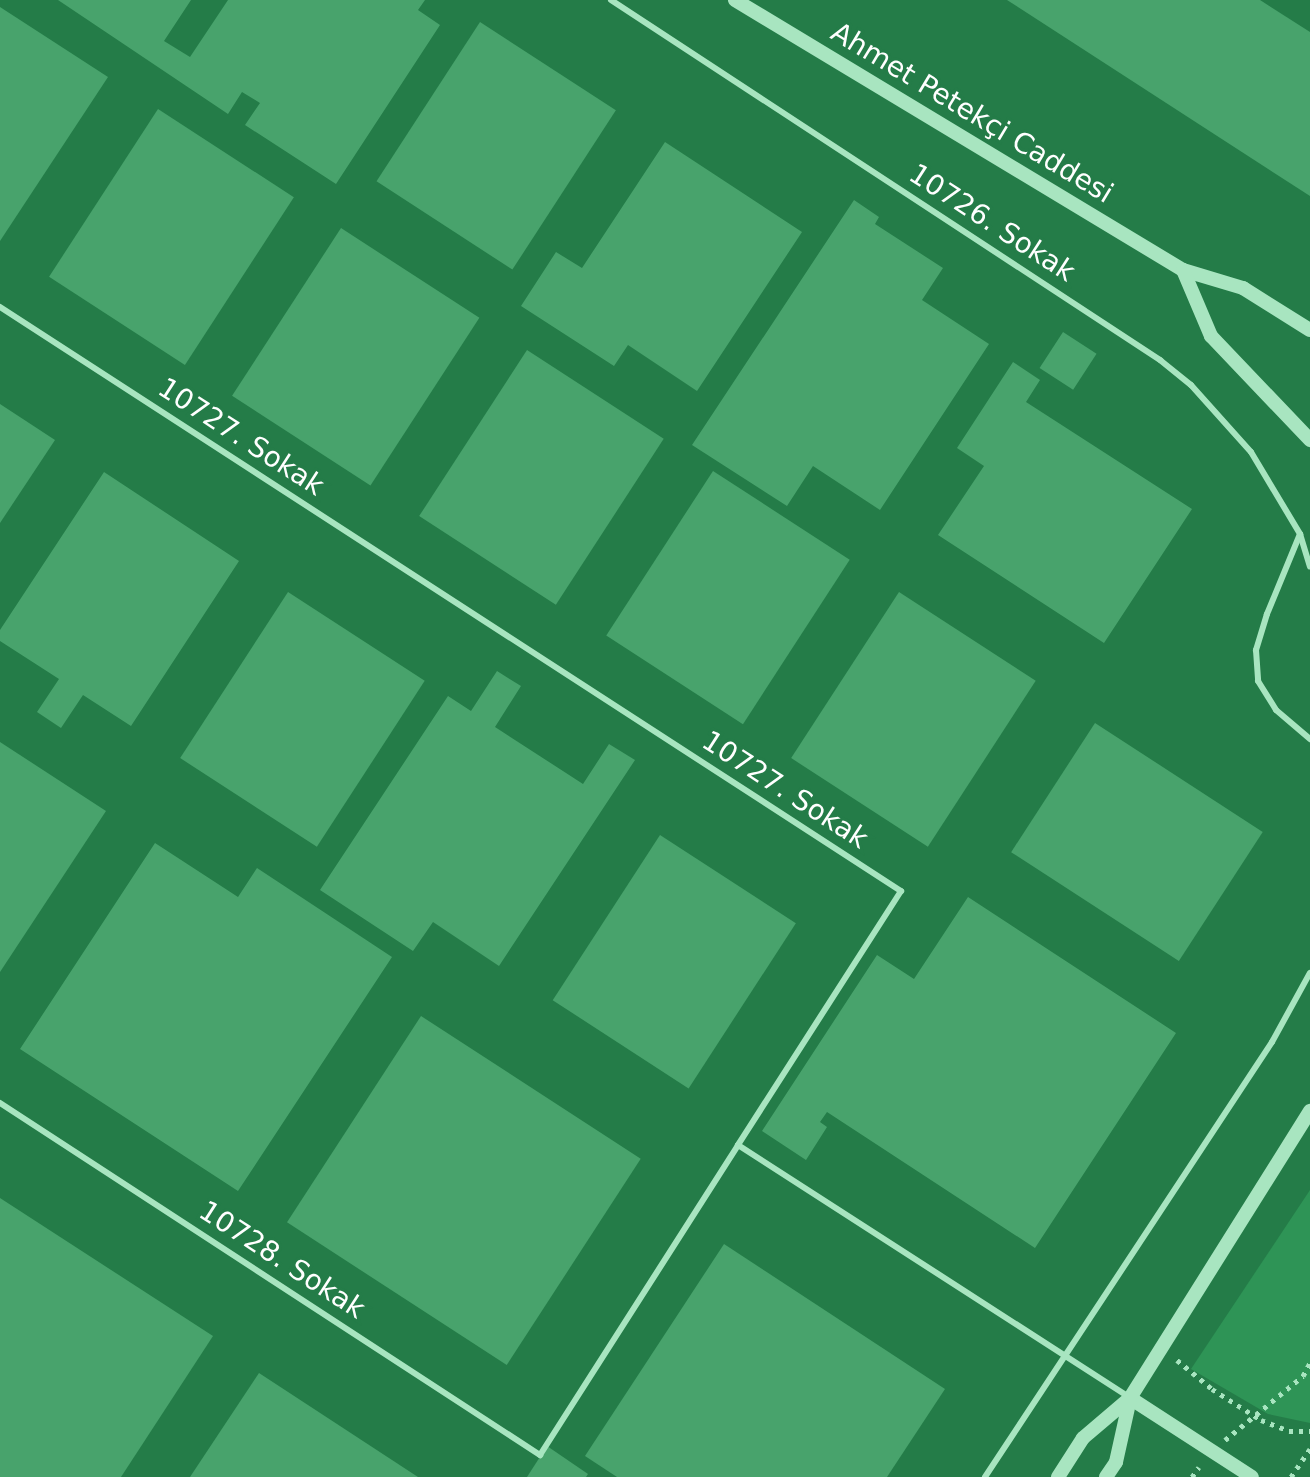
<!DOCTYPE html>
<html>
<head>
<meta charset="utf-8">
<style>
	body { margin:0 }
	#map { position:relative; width:1310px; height:1477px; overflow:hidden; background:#247c48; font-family:"DejaVu Sans",sans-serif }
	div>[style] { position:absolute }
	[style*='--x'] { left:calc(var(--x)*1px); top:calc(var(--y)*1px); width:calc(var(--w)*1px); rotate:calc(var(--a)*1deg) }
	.green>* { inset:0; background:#2e9456 }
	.building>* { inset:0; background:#48a36c; transform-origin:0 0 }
	.path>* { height:5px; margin-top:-2.5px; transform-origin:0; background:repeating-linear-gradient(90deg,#a8e5c0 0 4px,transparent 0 10px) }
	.service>* { height:6px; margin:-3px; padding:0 3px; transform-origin:3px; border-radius:3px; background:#a8e5c0 }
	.tertiary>* { height:14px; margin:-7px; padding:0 7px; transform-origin:7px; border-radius:7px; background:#a8e5c0 }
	span { translate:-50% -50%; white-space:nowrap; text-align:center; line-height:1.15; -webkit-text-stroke:6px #247c48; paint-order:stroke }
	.street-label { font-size:28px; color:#fff }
</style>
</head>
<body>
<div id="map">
	<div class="green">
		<div style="clip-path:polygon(1310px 1190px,1310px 1423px,1268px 1414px,1191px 1369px)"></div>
	</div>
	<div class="building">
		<div style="clip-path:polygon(58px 0,191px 0,164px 41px,190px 57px,228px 0,425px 0,418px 10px,440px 25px,336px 184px,245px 125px,260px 103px,242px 92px,228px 114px)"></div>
		<div style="clip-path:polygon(1007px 0,1260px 0,1310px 32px,1310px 196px)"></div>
		<div style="clip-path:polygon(0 7px,108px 77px,0 241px)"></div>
		<div style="left:480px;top:22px;width:162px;height:190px;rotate:33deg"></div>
		<div style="left:158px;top:109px;width:162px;height:200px;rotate:33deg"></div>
		<div style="clip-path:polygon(665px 142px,802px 232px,697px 391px,628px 345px,614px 366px,521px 306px,556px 252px,582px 268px)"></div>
		<div style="clip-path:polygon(854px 200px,879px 217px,875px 224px,943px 268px,922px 300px,989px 344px,880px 510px,813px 466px,787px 506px,692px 445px)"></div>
		<div style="left:341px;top:228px;width:165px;height:200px;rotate:33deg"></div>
		<div style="left:1063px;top:332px;width:40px;height:43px;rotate:33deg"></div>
		<div style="left:527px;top:350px;width:163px;height:198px;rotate:33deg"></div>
		<div style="clip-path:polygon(1013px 362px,1040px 380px,1026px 402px,1192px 509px,1104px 643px,938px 535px,984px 466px,957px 448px)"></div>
		<div style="clip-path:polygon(0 404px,55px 440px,0 523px)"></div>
		<div style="left:713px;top:471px;width:163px;height:196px;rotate:33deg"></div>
		<div style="clip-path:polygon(104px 472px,239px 561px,131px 726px,83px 695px,61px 728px,37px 712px,59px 679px,0 641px,0 630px)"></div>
		<div style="left:288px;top:592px;width:163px;height:198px;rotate:33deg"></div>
		<div style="left:899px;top:592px;width:163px;height:198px;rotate:33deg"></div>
		<div style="clip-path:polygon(497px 671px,521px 686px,495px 727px,583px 784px,609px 744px,635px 760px,499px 966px,433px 922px,413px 951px,320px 890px,448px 696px,471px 711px)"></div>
		<div style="left:1095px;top:723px;width:200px;height:154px;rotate:33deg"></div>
		<div style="clip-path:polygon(0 742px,106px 811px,0 972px)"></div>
		<div style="left:660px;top:835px;width:162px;height:197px;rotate:33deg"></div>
		<div style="clip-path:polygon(155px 843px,238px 897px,257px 868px,392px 957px,238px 1191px,20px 1049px)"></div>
		<div style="clip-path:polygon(968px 897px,1176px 1033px,1035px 1248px,827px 1112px,820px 1122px,827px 1127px,806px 1160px,762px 1131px,877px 955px,914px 979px)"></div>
		<div style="left:421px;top:1016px;width:262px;height:246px;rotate:33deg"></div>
		<div style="clip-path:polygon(0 1198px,213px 1336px,121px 1477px,0 1477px)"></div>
		<div style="clip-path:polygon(724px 1244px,945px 1389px,887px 1477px,617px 1477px,585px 1456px)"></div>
		<div style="clip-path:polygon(259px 1373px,418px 1477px,190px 1477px)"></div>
		<div style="clip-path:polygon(547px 1446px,588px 1474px,586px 1477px,527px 1477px)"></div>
	</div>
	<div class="path">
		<div style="--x:1177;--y:1360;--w:45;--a:39.6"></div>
		<div style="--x:1212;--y:1389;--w:58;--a:32.3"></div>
		<div style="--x:1261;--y:1420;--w:30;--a:21"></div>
		<div style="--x:1289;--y:1431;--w:21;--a:0"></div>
		<div style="--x:1225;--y:1440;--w:101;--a:-39.4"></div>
		<div style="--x:1303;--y:1376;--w:15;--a:-62"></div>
		<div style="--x:1192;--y:1477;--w:12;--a:-55"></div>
		<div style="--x:1291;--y:1477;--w:34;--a:-56"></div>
	</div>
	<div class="service">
		<div style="--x:611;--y:0;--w:657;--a:33.25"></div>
		<div style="--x:1160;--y:360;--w:40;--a:39"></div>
		<div style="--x:1191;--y:385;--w:90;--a:48.2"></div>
		<div style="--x:1251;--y:452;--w:96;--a:59.1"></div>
		<div style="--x:1300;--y:534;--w:34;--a:73"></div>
		<div style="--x:0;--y:307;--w:1074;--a:32.95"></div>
		<div style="--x:901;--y:891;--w:302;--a:122.7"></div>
		<div style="--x:738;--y:1145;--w:467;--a:32.8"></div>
		<div style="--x:1300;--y:534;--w:87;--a:112.4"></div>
		<div style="--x:1267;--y:614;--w:38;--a:107"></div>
		<div style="--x:1256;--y:650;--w:31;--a:86"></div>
		<div style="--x:1258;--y:681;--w:34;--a:58"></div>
		<div style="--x:1276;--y:710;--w:45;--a:40.5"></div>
		<div style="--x:0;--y:1103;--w:645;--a:33.1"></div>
		<div style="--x:540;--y:1455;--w:368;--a:-57.4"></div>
		<div style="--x:985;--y:1477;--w:521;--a:-56.58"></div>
		<div style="--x:1272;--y:1042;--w:79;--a:-61.2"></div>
	</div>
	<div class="tertiary">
		<div style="--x:735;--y:0;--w:523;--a:31.08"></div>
		<div style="--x:1183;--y:270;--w:63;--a:16.7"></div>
		<div style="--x:1243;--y:288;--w:79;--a:32.1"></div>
		<div style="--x:1183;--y:270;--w:72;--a:67"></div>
		<div style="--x:1211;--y:336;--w:144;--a:46.4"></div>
		<div style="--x:1130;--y:1398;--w:145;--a:32.9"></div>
		<div style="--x:1058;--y:1477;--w:46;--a:-57.3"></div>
		<div style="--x:1083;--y:1438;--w:62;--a:-40.4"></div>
		<div style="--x:1130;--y:1398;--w:339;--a:-57.9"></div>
		<div style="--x:1106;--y:1477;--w:18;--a:-56"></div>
		<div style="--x:1116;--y:1462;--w:65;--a:-77.5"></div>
	</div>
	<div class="street-label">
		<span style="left:972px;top:113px;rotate:31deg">Ahmet Petekçi Caddesi</span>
		<span style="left:992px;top:223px;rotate:33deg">10726. Sokak</span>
		<span style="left:241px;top:437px;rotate:33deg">10727. Sokak</span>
		<span style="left:785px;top:790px;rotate:33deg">10727. Sokak</span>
		<span style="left:282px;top:1260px;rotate:33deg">10728. Sokak</span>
	</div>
</div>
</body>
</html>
